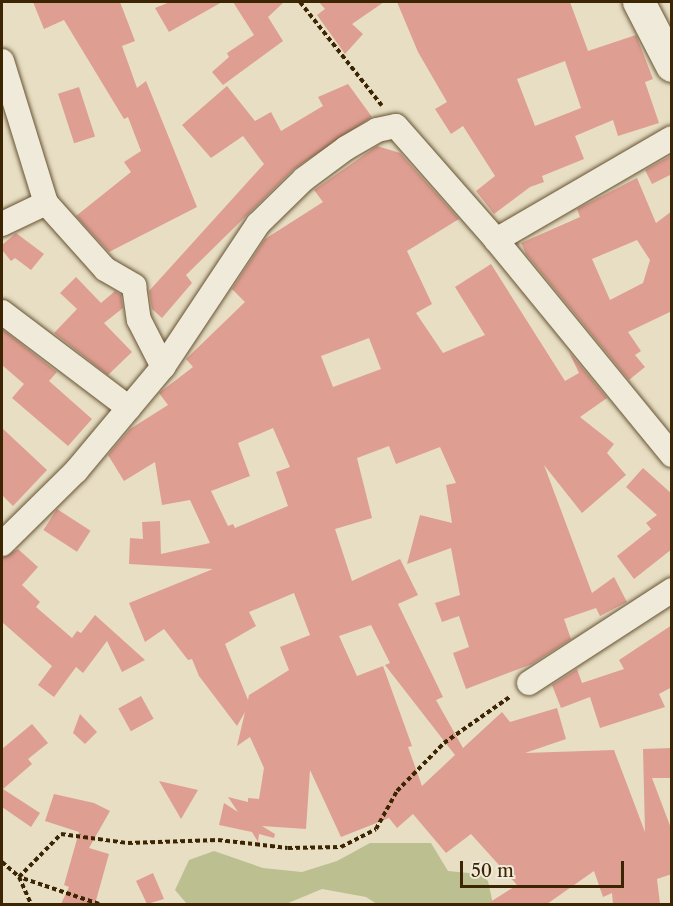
<!DOCTYPE html>
<html>
<head>
<meta charset="utf-8">
<style>
	body { margin:0 }
	#map { position:relative; width:673px; height:906px; overflow:hidden; background:#e7dec4; font-family:"Libre Caslon Text",serif }
	div>[style] { position:absolute }
	[style*='--x'] { left:calc(var(--x)*1px); top:calc(var(--y)*1px); width:calc(var(--w)*1px); rotate:calc(var(--a)*1deg) }
	.green>* { inset:0; background:#bcc090 }
	.building>* { inset:0; background:#df9e92; transform-origin:0 0 }
	.path>* { height:4px; margin-top:-2px; transform-origin:0; background:repeating-linear-gradient(90deg,#3c2502 0 4.5px,transparent 0 7.5px) }
	.roads { filter:drop-shadow(0 0 2px #675332) drop-shadow(0 0 2px #675332) }
	.minor>* { height:24px; margin:-12px; padding:0 12px; transform-origin:12px; border-radius:12px; background:#efead9 }
	.tertiary>* { height:32px; margin:-16px; padding:0 16px; transform-origin:16px; border-radius:16px; background:#efead9 }
	span { translate:-50% -50%; white-space:nowrap; text-align:center; line-height:1.15; -webkit-text-stroke:6px #efead9; paint-order:stroke }
	.frame { position:absolute; inset:0; border:3px solid #3c2502; pointer-events:none }
	.scale { position:absolute; left:460px; top:861px; width:164px; height:27px; box-sizing:border-box; border:3px solid #3c2502; border-top:0; padding-left:8px; font-size:18px; line-height:21px; white-space:nowrap; color:#3c2502; -webkit-text-stroke:4px #efead9; paint-order:stroke }
</style>
</head>
<body>
<div id="map">
	<div class="green">
		<div style="clip-path:polygon(370px 843px,431px 843px,448px 871px,479px 874px,488px 881px,493px 904px,377px 904px,366px 897px,322px 889px,286px 904px,187px 904px,175px 890px,189px 860px,214px 851px,263px 868px,302px 872px,337px 861px)"></div>
	</div>
	<div class="building">
		<div style="clip-path:polygon(33px 2px,120px 2px,135px 41px,122px 46px,137px 88px,146px 81px,197px 207px,109px 252px,76px 216px,131px 172px,124px 162px,141px 151px,128px 117px,124px 119px,64px 20px,44px 29px)"></div>
		<div style="clip-path:polygon(170px 2px,222px 2px,169px 32px,155px 8px)"></div>
		<div style="clip-path:polygon(233px 2px,284px 2px,268px 17px,283px 41px,223px 85px,212px 72px,229px 57px,227px 53px,254px 35px)"></div>
		<div style="clip-path:polygon(319px 2px,384px 2px,352px 24px,363px 34px,345px 54px,317px 15px,325px 9px)"></div>
		<div style="clip-path:polygon(evenodd,397px 2px,570px 2px,588px 51px,636px 35px,653px 79px,645px 82px,659px 123px,618px 136px,613px 120px,575px 136px,584px 159px,542px 176px,544px 182px,530px 187px,494px 214px,476px 191px,495px 176px,463px 126px,451px 134px,435px 109px,447px 102px,418px 52px,397px 2px,565px 61px,581px 108px,535px 126px,517px 79px,565px 61px)"></div>
		<div style="clip-path:polygon(348px 84px,372px 117px,294px 169px,186px 275px,192px 283px,162px 318px,152px 309px,149px 291px,264px 164px,243px 136px,211px 158px,182px 125px,227px 86px,255px 121px,271px 112px,281px 131px,323px 106px,318px 97px)"></div>
		<div style="left:79px;top:87px;width:52px;height:22px;rotate:72deg"></div>
		<div style="clip-path:polygon(evenodd,377px 146px,400px 153px,459px 219px,407px 251px,432px 304px,416px 313px,443px 353px,485px 335px,455px 287px,491px 264px,565px 381px,579px 373px,569px 352px,607px 398px,580px 417px,614px 444px,607px 453px,626px 475px,582px 513px,544px 465px,592px 593px,614px 577px,627px 602px,600px 616px,596px 608px,564px 619px,571px 639px,532px 664px,466px 689px,453px 653px,469px 647px,459px 616px,442px 622px,435px 603px,460px 595px,451px 548px,407px 564px,420px 515px,452px 523px,446px 485px,456px 483px,440px 447px,396px 464px,389px 446px,357px 458px,372px 518px,335px 529px,352px 581px,400px 559px,418px 595px,398px 604px,443px 697px,436px 700px,463px 748px,502px 712px,510px 722px,557px 708px,566px 739px,525px 753px,614px 750px,645px 832px,643px 749px,672px 748px,672px 778px,652px 778px,672px 831px,672px 874px,657px 879px,660px 904px,613px 904px,612px 893px,603px 897px,594px 871px,547px 904px,487px 904px,517px 885px,471px 834px,446px 853px,413px 814px,397px 828px,389px 818px,341px 837px,310px 770px,306px 829px,262px 826px,275px 834px,274px 838px,259px 834px,258px 842px,252px 832px,219px 825px,224px 803px,238px 812px,228px 797px,248px 802px,248px 798px,259px 799px,264px 768px,250px 737px,237px 746px,245px 712px,237px 726px,199px 676px,192px 659px,188px 660px,164px 629px,145px 642px,129px 603px,213px 569px,129px 564px,130px 538px,143px 539px,142px 522px,160px 521px,161px 554px,210px 543px,190px 500px,162px 505px,155px 462px,124px 481px,108px 455px,130px 429px,168px 405px,159px 393px,193px 367px,186px 359px,245px 302px,232px 289px,265px 239px,323px 202px,314px 190px,377px 146px,369px 338px,381px 369px,333px 387px,321px 356px,369px 338px,377px 146px,273px 428px,290px 467px,276px 472px,288px 506px,235px 528px,233px 524px,228px 526px,211px 491px,250px 476px,238px 443px,273px 428px,377px 146px,294px 593px,310px 635px,280px 647px,289px 670px,249px 695px,248px 700px,225px 644px,256px 626px,249px 612px,294px 593px,377px 146px,371px 625px,390px 663px,385px 665px,455px 755px,422px 786px,408px 747px,412px 746px,383px 666px,357px 676px,339px 636px,371px 625px)"></div>
		<div style="clip-path:polygon(672px 155px,672px 174px,652px 184px,645px 170px)"></div>
		<div style="clip-path:polygon(evenodd,637px 178px,656px 223px,672px 211px,672px 311px,628px 332px,641px 351px,635px 355px,645px 367px,629px 380px,526px 254px,521px 243px,580px 217px,577px 209px,637px 178px,637px 240px,650px 260px,643px 283px,610px 300px,592px 259px,637px 240px)"></div>
		<div style="clip-path:polygon(16px 233px,44px 254px,31px 270px,15px 258px,11px 261px,2px 250px,2px 245px)"></div>
		<div style="clip-path:polygon(76px 277px,101px 303px,115px 291px,121px 295px,123px 308px,104px 323px,132px 352px,108px 375px,54px 333px,77px 309px,60px 293px)"></div>
		<div style="clip-path:polygon(2px 329px,57px 372px,49px 381px,92px 419px,68px 446px,12px 398px,24px 384px,2px 365px)"></div>
		<div style="clip-path:polygon(2px 428px,47px 470px,13px 506px,2px 495px)"></div>
		<div style="clip-path:polygon(643px 468px,672px 494px,672px 549px,634px 579px,617px 556px,651px 529px,646px 523px,657px 515px,626px 487px)"></div>
		<div style="left:57px;top:509px;width:40px;height:25px;rotate:33deg"></div>
		<div style="clip-path:polygon(18px 549px,38px 567px,22px 585px,40px 602px,36px 607px,72px 638px,77px 631px,81px 633px,95px 615px,145px 660px,122px 672px,107px 641px,83px 673px,76px 667px,54px 697px,38px 685px,52px 666px,2px 622px,2px 558px)"></div>
		<div style="clip-path:polygon(672px 625px,672px 687px,659px 694px,665px 707px,600px 728px,590px 697px,561px 708px,552px 685px,577px 669px,582px 683px,624px 669px,619px 660px)"></div>
		<div style="left:141px;top:696px;width:26px;height:26px;rotate:61deg"></div>
		<div style="clip-path:polygon(80px 714px,97px 732px,85px 744px,73px 733px)"></div>
		<div style="clip-path:polygon(32px 724px,48px 743px,28px 759px,32px 764px,3px 789px,40px 813px,31px 827px,2px 807px,2px 749px)"></div>
		<div style="clip-path:polygon(159px 781px,198px 790px,181px 819px)"></div>
		<div style="clip-path:polygon(54px 794px,94px 803px,110px 811px,89px 848px,109px 854px,95px 904px,61px 904px,69px 887px,64px 885px,79px 832px,45px 821px)"></div>
		<div style="clip-path:polygon(153px 873px,164px 899px,147px 904px,136px 881px)"></div>
	</div>
	<div class="path">
		<div style="--x:300;--y:2;--w:132;--a:51.7"></div>
		<div style="--x:2;--y:862;--w:23;--a:41"></div>
		<div style="--x:19;--y:877;--w:30;--a:66"></div>
		<div style="--x:99;--y:904;--w:84;--a:-161.4"></div>
		<div style="--x:19;--y:877;--w:60;--a:-45.7"></div>
		<div style="--x:61;--y:834;--w:68;--a:7.7"></div>
		<div style="--x:128;--y:843;--w:90;--a:-1.9"></div>
		<div style="--x:218;--y:840;--w:70;--a:6.5"></div>
		<div style="--x:288;--y:848;--w:53;--a:-1.1"></div>
		<div style="--x:341;--y:847;--w:39;--a:-27"></div>
		<div style="--x:376;--y:829;--w:43;--a:-61.1"></div>
		<div style="--x:397;--y:791;--w:67;--a:-45.6"></div>
		<div style="--x:444;--y:743;--w:82;--a:-35"></div>
	</div>
	<div class="roads">
		<div class="minor">
			<div style="--x:2;--y:61;--w:149;--a:72.8"></div>
			<div style="--x:46;--y:203;--w:89;--a:48.2"></div>
			<div style="--x:105;--y:269;--w:34;--a:30"></div>
			<div style="--x:134;--y:286;--w:34;--a:82"></div>
			<div style="--x:139;--y:320;--w:53;--a:62.9"></div>
			<div style="--x:2;--y:224;--w:49;--a:-25.5"></div>
			<div style="--x:496;--y:240;--w:203;--a:-30.1"></div>
			<div style="--x:2;--y:312;--w:159;--a:37.1"></div>
			<div style="--x:2;--y:544;--w:104;--a:-44.6"></div>
			<div style="--x:76;--y:471;--w:136;--a:-50.1"></div>
			<div style="--x:163;--y:367;--w:172;--a:-56.4"></div>
			<div style="--x:258;--y:224;--w:64;--a:-44.4"></div>
			<div style="--x:304;--y:179;--w:52;--a:-36.4"></div>
			<div style="--x:346;--y:148;--w:36;--a:-30"></div>
			<div style="--x:377;--y:130;--w:19;--a:-12"></div>
			<div style="--x:396;--y:126;--w:152;--a:48.7"></div>
			<div style="--x:496;--y:240;--w:278;--a:50.7"></div>
			<div style="--x:529;--y:683;--w:171;--a:-33"></div>
		</div>
		<div class="tertiary">
			<div style="--x:639;--y:2;--w:72;--a:62.7"></div>
		</div>
	</div>
	<div class="frame"></div>
	<div class="scale">50 m</div>
</div>
</body>
</html>
